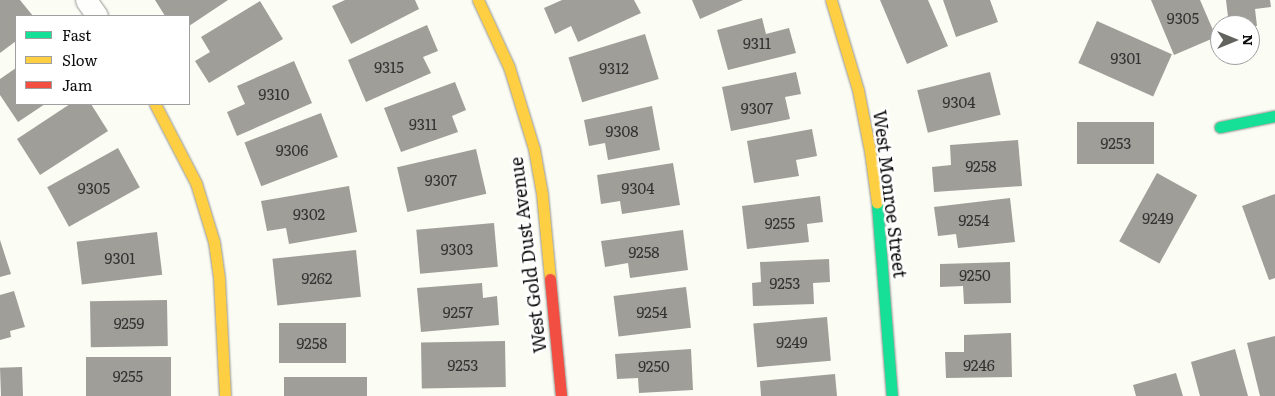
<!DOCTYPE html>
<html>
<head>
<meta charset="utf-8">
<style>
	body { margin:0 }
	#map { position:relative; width:1275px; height:396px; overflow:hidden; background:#fbfcf4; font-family:Literata,serif }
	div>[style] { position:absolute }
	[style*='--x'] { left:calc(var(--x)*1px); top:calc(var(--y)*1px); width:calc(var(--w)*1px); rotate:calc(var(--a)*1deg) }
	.building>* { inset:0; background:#9f9e99; transform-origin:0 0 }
	.roads { filter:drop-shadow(0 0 1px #959692) drop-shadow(0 0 1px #959692) }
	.street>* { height:21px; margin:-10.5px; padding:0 10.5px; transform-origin:10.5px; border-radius:10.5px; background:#fefffd }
	.fast>* { height:11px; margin:-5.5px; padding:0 5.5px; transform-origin:5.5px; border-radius:5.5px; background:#16e098 }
	.slow>* { height:11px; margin:-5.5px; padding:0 5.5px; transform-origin:5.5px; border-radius:5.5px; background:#ffcf43 }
	.jam>* { height:11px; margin:-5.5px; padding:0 5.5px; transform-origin:5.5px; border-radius:5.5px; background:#f24e42 }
	span { translate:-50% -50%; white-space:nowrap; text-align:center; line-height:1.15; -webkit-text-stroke:5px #fff; paint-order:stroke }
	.number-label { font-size:15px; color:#333332 }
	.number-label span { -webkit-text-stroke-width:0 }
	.street-label { font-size:18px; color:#0f0f0f }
	.legend { position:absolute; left:15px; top:15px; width:175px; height:90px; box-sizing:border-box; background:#fff; border:1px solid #9f9f9f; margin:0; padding:6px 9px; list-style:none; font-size:15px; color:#0f0f0f }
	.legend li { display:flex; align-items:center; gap:10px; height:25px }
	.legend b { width:25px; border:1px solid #9f9f9f }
	.north { position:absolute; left:1210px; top:15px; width:50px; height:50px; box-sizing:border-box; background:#fff; border:1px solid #9f9f9f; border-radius:50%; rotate:90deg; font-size:14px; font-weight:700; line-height:20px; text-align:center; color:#0f0f0f }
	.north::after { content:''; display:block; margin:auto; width:18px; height:22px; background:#62625f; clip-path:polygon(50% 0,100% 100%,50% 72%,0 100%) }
</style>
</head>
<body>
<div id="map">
	<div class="building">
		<div style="clip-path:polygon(0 0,20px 0,33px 16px,16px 16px,16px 41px,0 53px)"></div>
		<div style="clip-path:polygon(155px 0,228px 0,189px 26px,189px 16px,165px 16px)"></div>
		<div style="clip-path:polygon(345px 0,415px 0,419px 9px,351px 44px,332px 6px)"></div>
		<div style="clip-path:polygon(562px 0,634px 0,641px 13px,578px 42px,571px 26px,555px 34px,544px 8px)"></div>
		<div style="clip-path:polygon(692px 0,743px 0,700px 19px)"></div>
		<div style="clip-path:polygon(880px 0,928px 0,948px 46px,907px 64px)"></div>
		<div style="clip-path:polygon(943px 0,990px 0,998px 22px,956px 37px)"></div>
		<div style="clip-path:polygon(1151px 0,1200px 0,1216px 37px,1174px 55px)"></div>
		<div style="clip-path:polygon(1226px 0,1270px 0,1271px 7px,1255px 9px,1257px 26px,1229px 25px)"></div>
		<div style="clip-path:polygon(260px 1px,283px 39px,209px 83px,195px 61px,210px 52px,201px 37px)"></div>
		<div style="clip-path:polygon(762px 18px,766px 34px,789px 28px,796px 53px,728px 70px,717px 30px)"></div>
		<div style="left:1097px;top:21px;width:82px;height:46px;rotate:24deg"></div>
		<div style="clip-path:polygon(427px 25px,438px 51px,423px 57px,431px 73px,366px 102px,348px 60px)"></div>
		<div style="left:645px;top:34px;width:47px;height:80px;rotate:73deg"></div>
		<div style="clip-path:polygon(294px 61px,312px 103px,237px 136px,227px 112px,245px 104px,237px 86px)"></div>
		<div style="clip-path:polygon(16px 68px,16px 104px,45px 104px,18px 122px,0 95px,0 79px)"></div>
		<div style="clip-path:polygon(796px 72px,801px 94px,785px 97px,790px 119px,731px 131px,722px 87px)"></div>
		<div style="left:990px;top:72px;width:44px;height:75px;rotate:76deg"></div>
		<div style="clip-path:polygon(455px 82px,466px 110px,452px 116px,458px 132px,401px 152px,384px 108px)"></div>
		<div style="clip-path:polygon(70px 104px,91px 104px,108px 131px,40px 175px,17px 139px)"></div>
		<div style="clip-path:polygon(652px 106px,660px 150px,608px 160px,605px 143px,589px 146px,584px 120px)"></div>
		<div style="left:321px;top:113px;width:47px;height:82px;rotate:69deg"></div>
		<div style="left:1077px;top:122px;width:77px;height:42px"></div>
		<div style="clip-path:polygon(812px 129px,817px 156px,796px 160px,799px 176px,754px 183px,747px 141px)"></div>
		<div style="clip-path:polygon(1018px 140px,1022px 186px,934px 192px,932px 167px,951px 165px,950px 145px)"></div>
		<div style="left:118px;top:148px;width:45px;height:81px;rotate:61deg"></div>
		<div style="left:476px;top:149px;width:46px;height:81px;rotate:77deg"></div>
		<div style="clip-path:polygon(673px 163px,680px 205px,622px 214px,620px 201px,601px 204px,597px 175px)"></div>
		<div style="left:1157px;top:173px;width:46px;height:78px;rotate:29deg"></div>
		<div style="clip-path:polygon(349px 186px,357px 232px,289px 244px,286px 228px,267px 231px,261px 201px)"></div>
		<div style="clip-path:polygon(1275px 194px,1275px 278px,1269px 280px,1242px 206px)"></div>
		<div style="clip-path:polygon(820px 196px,823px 222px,807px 224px,809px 242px,747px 249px,742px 206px)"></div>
		<div style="clip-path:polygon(1010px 198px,1015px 242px,958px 248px,956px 234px,938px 236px,934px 207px)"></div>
		<div style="left:494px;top:223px;width:44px;height:78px;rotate:85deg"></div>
		<div style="clip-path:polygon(683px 230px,688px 270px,630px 278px,628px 263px,605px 267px,601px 241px)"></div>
		<div style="left:157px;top:232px;width:43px;height:81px;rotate:83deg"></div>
		<div style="clip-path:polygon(0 240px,11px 274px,0 277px)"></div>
		<div style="left:356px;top:250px;width:47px;height:84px;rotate:84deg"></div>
		<div style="clip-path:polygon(829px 259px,830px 282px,813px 283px,814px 304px,753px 306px,752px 283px,761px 282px,760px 262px)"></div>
		<div style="clip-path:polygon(1010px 262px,1011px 303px,964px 304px,963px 286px,940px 287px,940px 264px)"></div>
		<div style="clip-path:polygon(482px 283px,483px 298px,497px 296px,499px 325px,421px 332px,417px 288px)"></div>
		<div style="left:686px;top:287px;width:41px;height:73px;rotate:83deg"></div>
		<div style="clip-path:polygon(14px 291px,25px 327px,10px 331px,11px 337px,0 340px,0 295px)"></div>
		<div style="left:167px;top:300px;width:46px;height:77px;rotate:89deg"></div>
		<div style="left:827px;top:317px;width:44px;height:74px;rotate:85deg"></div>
		<div style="left:279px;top:323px;width:67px;height:40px"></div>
		<div style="clip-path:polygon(1011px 333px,1012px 377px,946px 378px,945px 352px,964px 352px,964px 335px)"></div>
		<div style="clip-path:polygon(1275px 336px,1275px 396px,1260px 396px,1247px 343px)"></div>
		<div style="left:505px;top:341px;width:46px;height:84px;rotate:89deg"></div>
		<div style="clip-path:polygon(691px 349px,693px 390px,639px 393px,638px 378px,617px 379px,615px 354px)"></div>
		<div style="clip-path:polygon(1235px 349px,1248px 396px,1200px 396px,1191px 362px)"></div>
		<div style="left:86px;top:357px;width:85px;height:39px"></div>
		<div style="left:22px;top:367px;width:29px;height:22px;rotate:88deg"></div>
		<div style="clip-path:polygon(1176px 373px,1183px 396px,1136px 396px,1133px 385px)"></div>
		<div style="clip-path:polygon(835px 374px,837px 396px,761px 396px,760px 381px)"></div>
		<div style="left:284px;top:377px;width:83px;height:19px"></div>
	</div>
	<div class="roads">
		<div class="street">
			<div style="--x:86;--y:0;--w:19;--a:55"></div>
		</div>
		<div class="fast">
			<div style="--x:1220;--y:127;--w:56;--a:-11.3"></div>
			<div style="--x:877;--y:203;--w:194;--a:85.6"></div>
		</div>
		<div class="slow">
			<div style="--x:478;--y:0;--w:74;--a:65.2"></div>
			<div style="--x:509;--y:67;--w:86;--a:73"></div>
			<div style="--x:534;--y:149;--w:46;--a:79.9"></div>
			<div style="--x:542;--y:194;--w:85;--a:84.6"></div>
			<div style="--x:831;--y:0;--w:94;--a:73.3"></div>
			<div style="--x:858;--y:90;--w:62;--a:78.9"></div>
			<div style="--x:870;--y:151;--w:52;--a:82.3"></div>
			<div style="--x:155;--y:104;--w:89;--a:62.6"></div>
			<div style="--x:196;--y:183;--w:62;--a:73"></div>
			<div style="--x:214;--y:242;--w:36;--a:82"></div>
			<div style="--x:219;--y:278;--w:118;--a:87.1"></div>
		</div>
		<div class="jam">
			<div style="--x:550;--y:279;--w:118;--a:84.6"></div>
		</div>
	</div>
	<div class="number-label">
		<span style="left:1183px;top:18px">9305</span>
		<span style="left:757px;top:43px">9311</span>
		<span style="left:1126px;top:58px">9301</span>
		<span style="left:389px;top:67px">9315</span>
		<span style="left:614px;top:68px">9312</span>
		<span style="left:274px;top:94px">9310</span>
		<span style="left:959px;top:102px">9304</span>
		<span style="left:757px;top:108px">9307</span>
		<span style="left:423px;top:124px">9311</span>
		<span style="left:622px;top:131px">9308</span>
		<span style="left:1116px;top:143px">9253</span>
		<span style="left:292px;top:150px">9306</span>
		<span style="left:981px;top:166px">9258</span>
		<span style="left:441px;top:180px">9307</span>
		<span style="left:94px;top:188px">9305</span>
		<span style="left:638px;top:188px">9304</span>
		<span style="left:309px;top:214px">9302</span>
		<span style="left:1158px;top:218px">9249</span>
		<span style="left:974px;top:220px">9254</span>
		<span style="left:780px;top:223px">9255</span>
		<span style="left:457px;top:249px">9303</span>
		<span style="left:644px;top:252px">9258</span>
		<span style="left:120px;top:258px">9301</span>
		<span style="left:975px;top:275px">9250</span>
		<span style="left:317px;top:278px">9262</span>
		<span style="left:785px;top:283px">9253</span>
		<span style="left:458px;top:312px">9257</span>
		<span style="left:652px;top:312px">9254</span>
		<span style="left:129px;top:323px">9259</span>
		<span style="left:792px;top:342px">9249</span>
		<span style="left:312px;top:343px">9258</span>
		<span style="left:463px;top:365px">9253</span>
		<span style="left:979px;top:365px">9246</span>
		<span style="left:654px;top:366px">9250</span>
		<span style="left:128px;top:376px">9255</span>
	</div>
	<div class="street-label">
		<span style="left:890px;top:194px;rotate:83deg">West Monroe Street</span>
		<span style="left:528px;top:255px;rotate:-97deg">West Gold Dust Avenue</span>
	</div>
	<ul class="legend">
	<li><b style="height:6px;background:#16e098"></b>Fast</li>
	<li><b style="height:6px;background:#ffcf43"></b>Slow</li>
	<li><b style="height:6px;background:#f24e42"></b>Jam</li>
	</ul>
	<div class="north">N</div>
</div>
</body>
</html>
